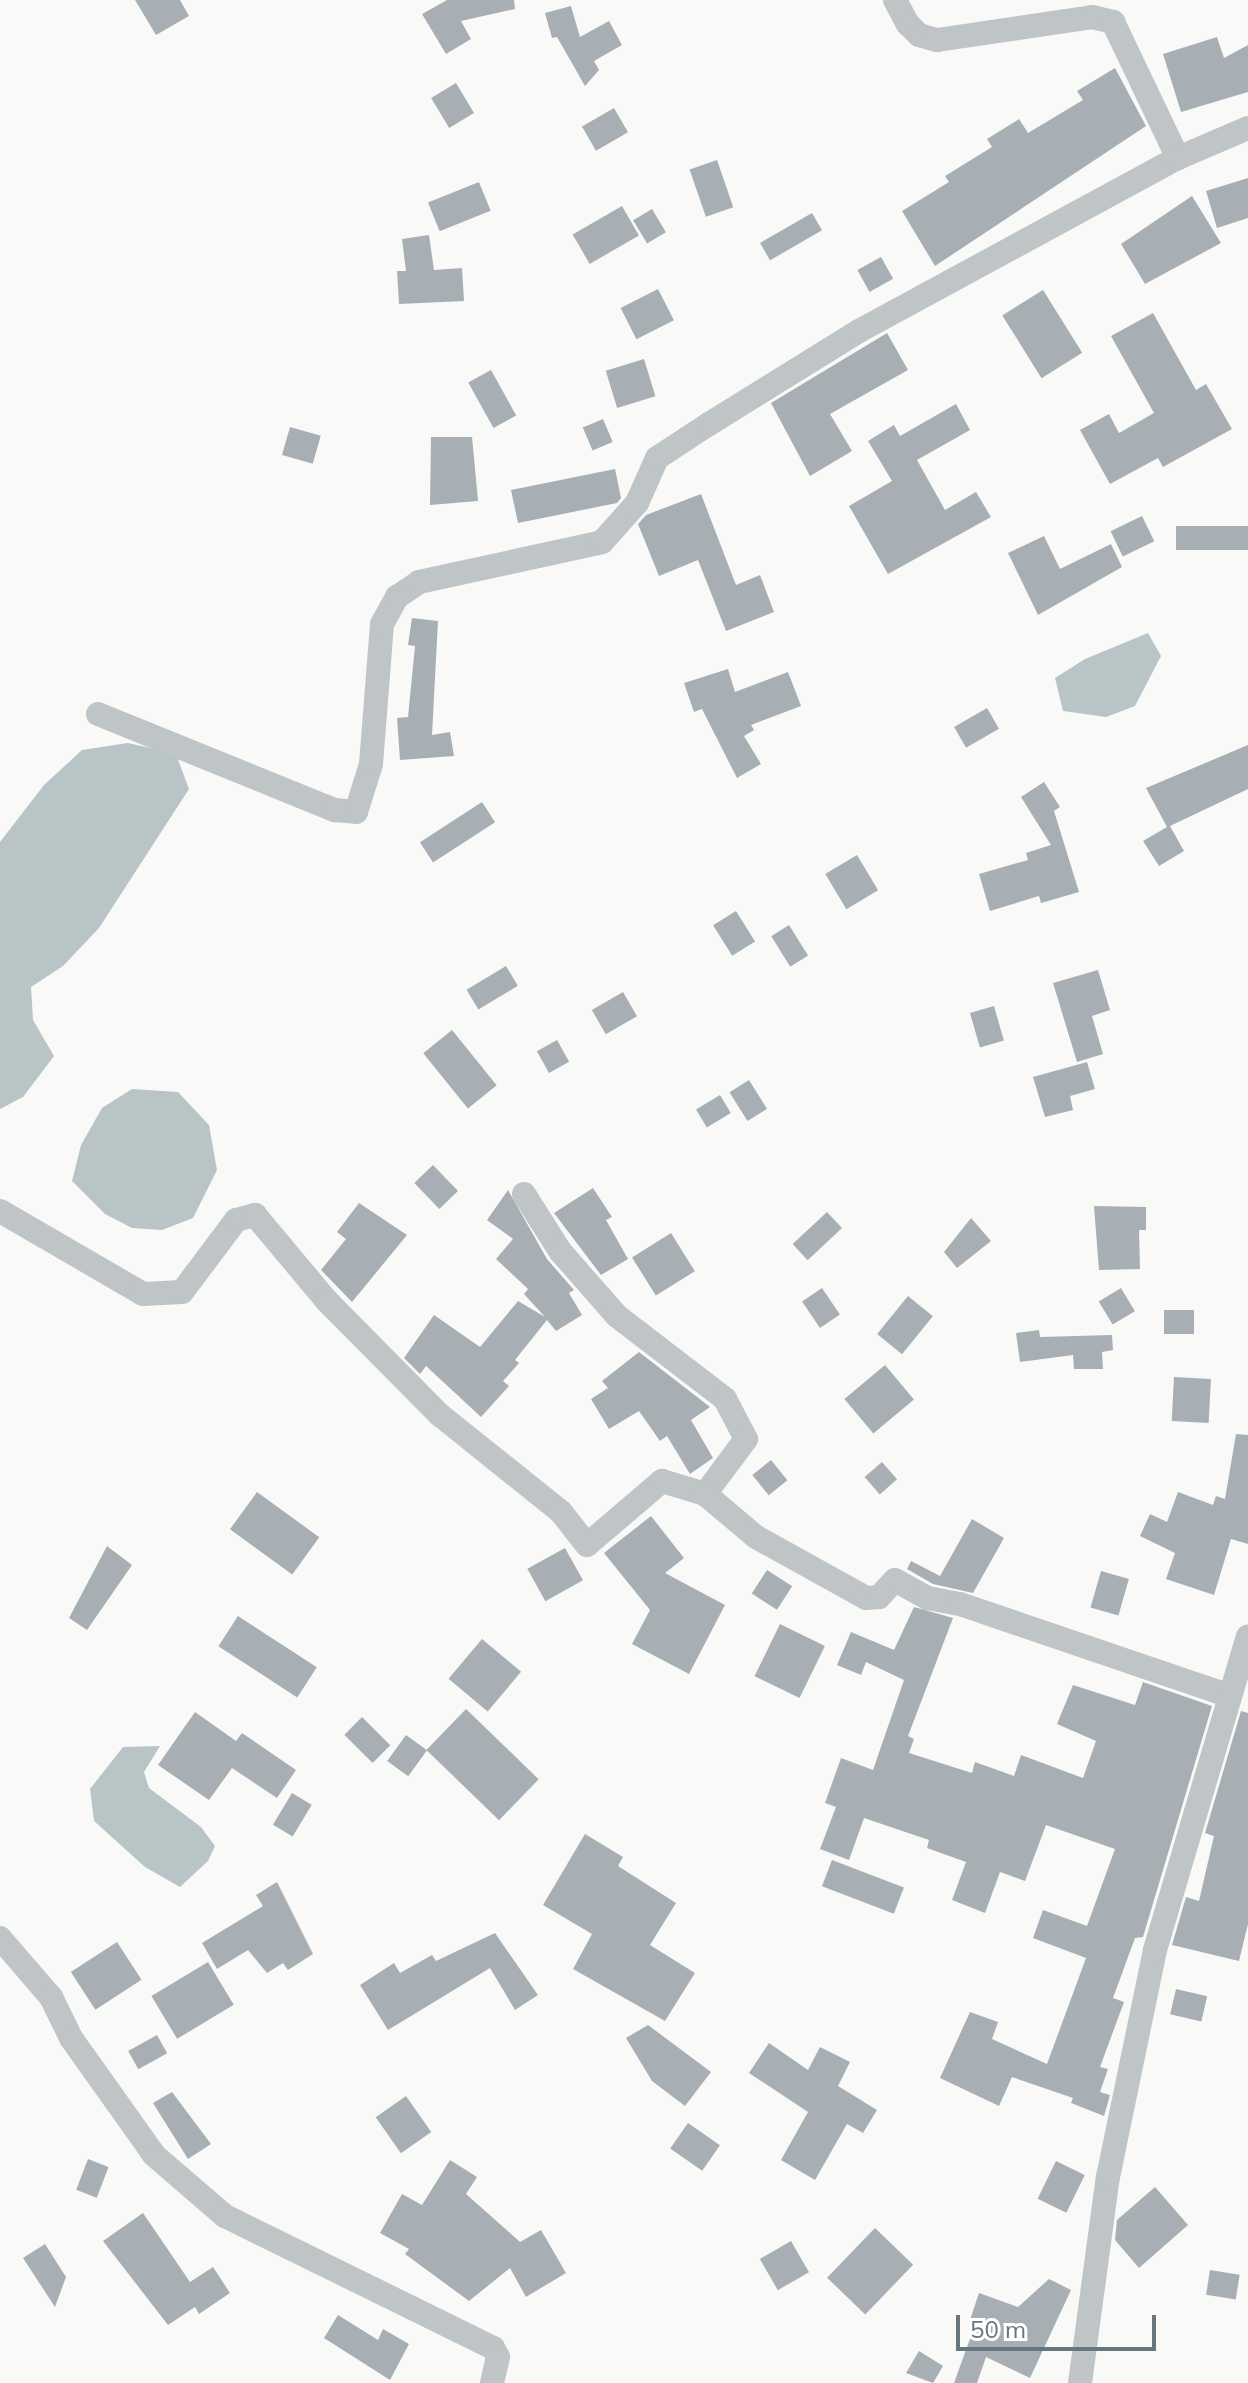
<!DOCTYPE html>
<html>
<head>
<meta charset="utf-8">
<style>
	body { margin:0 }
	#map { position:relative; width:1248px; height:2383px; overflow:hidden; background:#f9f9f8; font-family:Mulish,sans-serif }
	div>[style] { position:absolute }
	[style*='--x'] { left:calc(var(--x)*1px); top:calc(var(--y)*1px); width:calc(var(--w)*1px); rotate:calc(var(--a)*1deg) }
	.water>* { inset:0; background:#b9c4c7 }
	.building>* { inset:0; background:#a7afb4; transform-origin:0 0 }
	.street>* { height:24px; margin:-12px; padding:0 12px; transform-origin:12px; border-radius:12px; background:#bfc4c7 }
	span { translate:-50% -50%; white-space:nowrap; text-align:center; line-height:1.15; -webkit-text-stroke:8px #fff; paint-order:stroke }
	.scale { position:absolute; left:956px; top:2315px; width:200px; height:36px; box-sizing:border-box; border:4px solid #67777f; border-top:0; padding-left:10px; font-size:24px; line-height:28px; white-space:nowrap; color:#67777f; -webkit-text-stroke:6px #fff; paint-order:stroke }
</style>
</head>
<body>
<div id="map">
	<div class="water">
		<div style="clip-path:polygon(1148px 633px,1161px 656px,1135px 706px,1106px 717px,1063px 711px,1055px 678px,1085px 659px)"></div>
		<div style="clip-path:polygon(128px 743px,176px 754px,189px 789px,99px 928px,63px 966px,31px 987px,33px 1020px,54px 1056px,23px 1097px,0 1109px,0 842px,44px 785px,82px 750px)"></div>
		<div style="clip-path:polygon(132px 1089px,178px 1092px,209px 1125px,217px 1170px,193px 1218px,162px 1230px,132px 1228px,105px 1214px,72px 1181px,81px 1145px,102px 1108px)"></div>
		<div style="clip-path:polygon(160px 1746px,144px 1772px,149px 1788px,201px 1827px,215px 1846px,208px 1861px,180px 1887px,145px 1867px,94px 1821px,90px 1789px,123px 1747px)"></div>
	</div>
	<div class="building">
		<div style="clip-path:polygon(135px 0,180px 0,189px 16px,156px 35px)"></div>
		<div style="clip-path:polygon(447px 0,514px 0,515px 9px,461px 21px,471px 39px,446px 54px,422px 14px)"></div>
		<div style="clip-path:polygon(571px 6px,580px 37px,609px 21px,622px 45px,594px 61px,599px 70px,585px 86px,557px 37px,552px 38px,545px 13px)"></div>
		<div style="clip-path:polygon(1217px 37px,1224px 58px,1248px 45px,1248px 92px,1181px 112px,1163px 54px)"></div>
		<div style="clip-path:polygon(1115px 68px,1146px 126px,935px 266px,902px 211px,949px 182px,945px 176px,992px 147px,987px 139px,1019px 119px,1028px 133px,1083px 100px,1077px 91px)"></div>
		<div style="left:456px;top:83px;width:35px;height:29px;rotate:59deg"></div>
		<div style="left:614px;top:108px;width:28px;height:37px;rotate:60deg"></div>
		<div style="left:717px;top:160px;width:50px;height:29px;rotate:71deg"></div>
		<div style="clip-path:polygon(1248px 178px,1248px 218px,1217px 228px,1206px 191px)"></div>
		<div style="left:479px;top:182px;width:31px;height:55px;rotate:68deg"></div>
		<div style="clip-path:polygon(1192px 196px,1221px 243px,1145px 284px,1121px 244px)"></div>
		<div style="left:622px;top:206px;width:34px;height:57px;rotate:60deg"></div>
		<div style="left:652px;top:209px;width:27px;height:22px;rotate:59deg"></div>
		<div style="left:812px;top:213px;width:20px;height:60px;rotate:60deg"></div>
		<div style="clip-path:polygon(429px 235px,434px 270px,462px 268px,464px 301px,399px 304px,397px 271px,406px 271px,402px 239px)"></div>
		<div style="left:881px;top:257px;width:25px;height:27px;rotate:61deg"></div>
		<div style="left:658px;top:289px;width:35px;height:42px;rotate:63deg"></div>
		<div style="left:1043px;top:290px;width:74px;height:48px;rotate:58deg"></div>
		<div style="clip-path:polygon(1153px 313px,1196px 390px,1206px 384px,1232px 429px,1163px 467px,1158px 458px,1110px 484px,1080px 430px,1109px 414px,1119px 433px,1154px 413px,1111px 336px)"></div>
		<div style="clip-path:polygon(887px 333px,908px 370px,830px 414px,852px 451px,810px 476px,771px 403px)"></div>
		<div style="left:644px;top:359px;width:39px;height:40px;rotate:73deg"></div>
		<div style="left:491px;top:370px;width:52px;height:26px;rotate:61deg"></div>
		<div style="clip-path:polygon(956px 404px,970px 430px,917px 460px,945px 510px,976px 492px,991px 517px,888px 574px,849px 506px,892px 481px,868px 441px,894px 425px,900px 436px)"></div>
		<div style="left:603px;top:419px;width:25px;height:22px;rotate:67deg"></div>
		<div style="left:290px;top:427px;width:32px;height:29px;rotate:16deg"></div>
		<div style="clip-path:polygon(431px 437px,472px 437px,478px 501px,430px 505px)"></div>
		<div style="clip-path:polygon(615px 469px,621px 498px,617px 503px,518px 523px,511px 490px)"></div>
		<div style="clip-path:polygon(701px 494px,736px 585px,760px 575px,774px 612px,726px 631px,698px 560px,659px 576px,638px 524px,646px 515px)"></div>
		<div style="left:1142px;top:516px;width:28px;height:35px;rotate:64deg"></div>
		<div style="left:1248px;top:526px;width:24px;height:72px;rotate:90deg"></div>
		<div style="clip-path:polygon(1044px 536px,1060px 569px,1111px 544px,1122px 567px,1038px 615px,1008px 553px)"></div>
		<div style="clip-path:polygon(412px 618px,438px 621px,432px 735px,450px 732px,454px 756px,400px 760px,397px 718px,408px 717px,415px 646px,408px 645px)"></div>
		<div style="clip-path:polygon(728px 669px,735px 692px,788px 672px,801px 706px,751px 725px,754px 730px,744px 736px,761px 764px,737px 778px,702px 709px,694px 712px,684px 683px)"></div>
		<div style="left:987px;top:708px;width:24px;height:38px;rotate:60deg"></div>
		<div style="clip-path:polygon(1248px 745px,1248px 789px,1170px 826px,1184px 851px,1159px 866px,1143px 841px,1167px 827px,1146px 788px)"></div>
		<div style="clip-path:polygon(1044px 782px,1060px 807px,1054px 811px,1079px 892px,1041px 903px,1039px 896px,990px 911px,979px 874px,1028px 860px,1026px 853px,1051px 845px,1021px 797px)"></div>
		<div style="left:482px;top:802px;width:24px;height:74px;rotate:57deg"></div>
		<div style="left:857px;top:855px;width:41px;height:37px;rotate:59deg"></div>
		<div style="left:736px;top:911px;width:36px;height:27px;rotate:58deg"></div>
		<div style="left:789px;top:925px;width:36px;height:21px;rotate:58deg"></div>
		<div style="left:506px;top:966px;width:23px;height:46px;rotate:59deg"></div>
		<div style="clip-path:polygon(1098px 970px,1110px 1010px,1092px 1016px,1103px 1054px,1077px 1062px,1053px 983px)"></div>
		<div style="left:623px;top:992px;width:28px;height:36px;rotate:60deg"></div>
		<div style="left:994px;top:1006px;width:36px;height:25px;rotate:74deg"></div>
		<div style="left:452px;top:1030px;width:71px;height:37px;rotate:51deg"></div>
		<div style="left:557px;top:1040px;width:25px;height:23px;rotate:61deg"></div>
		<div style="clip-path:polygon(1087px 1062px,1095px 1089px,1070px 1096px,1073px 1110px,1045px 1117px,1033px 1077px)"></div>
		<div style="left:749px;top:1080px;width:34px;height:23px;rotate:58deg"></div>
		<div style="left:720px;top:1095px;width:21px;height:28px;rotate:59deg"></div>
		<div style="left:433px;top:1165px;width:36px;height:26px;rotate:46deg"></div>
		<div style="clip-path:polygon(593px 1188px,612px 1217px,606px 1220px,628px 1259px,601px 1275px,554px 1213px)"></div>
		<div style="clip-path:polygon(508px 1190px,547px 1259px,574px 1290px,569px 1293px,582px 1315px,556px 1331px,547px 1320px,515px 1360px,519px 1363px,503px 1381px,509px 1386px,481px 1417px,426px 1366px,420px 1374px,404px 1358px,434px 1315px,480px 1347px,518px 1301px,545px 1317px,524px 1294px,528px 1289px,496px 1259px,513px 1239px,487px 1220px)"></div>
		<div style="clip-path:polygon(359px 1203px,407px 1235px,352px 1302px,321px 1270px,346px 1239px,337px 1232px)"></div>
		<div style="clip-path:polygon(1094px 1206px,1146px 1207px,1146px 1230px,1139px 1230px,1140px 1269px,1099px 1270px)"></div>
		<div style="left:827px;top:1212px;width:22px;height:47px;rotate:47deg"></div>
		<div style="clip-path:polygon(971px 1218px,991px 1241px,957px 1268px,944px 1252px)"></div>
		<div style="left:671px;top:1233px;width:45px;height:46px;rotate:58deg"></div>
		<div style="left:822px;top:1288px;width:32px;height:24px;rotate:56deg"></div>
		<div style="left:1121px;top:1288px;width:27px;height:26px;rotate:59deg"></div>
		<div style="left:908px;top:1296px;width:32px;height:49px;rotate:39deg"></div>
		<div style="left:1194px;top:1310px;width:24px;height:30px;rotate:90deg"></div>
		<div style="clip-path:polygon(1039px 1330px,1040px 1337px,1112px 1335px,1113px 1350px,1102px 1352px,1103px 1369px,1074px 1369px,1073px 1355px,1020px 1362px,1016px 1333px)"></div>
		<div style="clip-path:polygon(639px 1352px,710px 1407px,691px 1420px,713px 1458px,690px 1474px,667px 1436px,660px 1441px,639px 1411px,609px 1429px,591px 1399px,608px 1388px,602px 1381px)"></div>
		<div style="left:885px;top:1365px;width:45px;height:53px;rotate:50deg"></div>
		<div style="left:1174px;top:1377px;width:37px;height:44px;rotate:3deg"></div>
		<div style="clip-path:polygon(1236px 1434px,1248px 1435px,1248px 1544px,1231px 1539px,1214px 1595px,1166px 1579px,1175px 1553px,1140px 1536px,1150px 1514px,1167px 1522px,1178px 1492px,1213px 1505px,1216px 1496px,1225px 1499px)"></div>
		<div style="left:771px;top:1460px;width:26px;height:24px;rotate:51deg"></div>
		<div style="left:882px;top:1462px;width:23px;height:23px;rotate:49deg"></div>
		<div style="left:257px;top:1492px;width:77px;height:46px;rotate:36deg"></div>
		<div style="clip-path:polygon(651px 1516px,684px 1558px,665px 1573px,725px 1605px,689px 1674px,632px 1644px,650px 1610px,604px 1553px)"></div>
		<div style="clip-path:polygon(972px 1519px,1004px 1538px,973px 1593px,933px 1584px,907px 1569px,911px 1561px,940px 1576px)"></div>
		<div style="clip-path:polygon(107px 1546px,132px 1565px,87px 1630px,69px 1618px)"></div>
		<div style="left:565px;top:1548px;width:37px;height:43px;rotate:61deg"></div>
		<div style="left:767px;top:1570px;width:30px;height:28px;rotate:33deg"></div>
		<div style="left:1101px;top:1571px;width:29px;height:38px;rotate:16deg"></div>
		<div style="clip-path:polygon(914px 1607px,953px 1618px,908px 1736px,914px 1739px,909px 1753px,972px 1773px,975px 1762px,1014px 1776px,1021px 1755px,1083px 1778px,1096px 1741px,1057px 1724px,1073px 1685px,1135px 1705px,1143px 1682px,1212px 1706px,1143px 1937px,1135px 1938px,1113px 1998px,1124px 2002px,1100px 2067px,1108px 2069px,1100px 2092px,1110px 2095px,1104px 2116px,1071px 2103px,1073px 2098px,1012px 2077px,999px 2106px,940px 2078px,970px 2012px,998px 2022px,992px 2039px,1047px 2064px,1086px 1958px,1033px 1938px,1043px 1910px,1087px 1926px,1115px 1849px,1046px 1825px,1025px 1881px,1000px 1872px,985px 1913px,952px 1900px,966px 1862px,927px 1848px,929px 1840px,864px 1818px,849px 1860px,820px 1849px,836px 1807px,825px 1803px,841px 1758px,873px 1770px,904px 1680px,866px 1662px,861px 1675px,837px 1665px,851px 1632px,894px 1650px)"></div>
		<div style="left:238px;top:1616px;width:94px;height:36px;rotate:33deg"></div>
		<div style="left:780px;top:1624px;width:50px;height:58px;rotate:26deg"></div>
		<div style="left:482px;top:1639px;width:51px;height:52px;rotate:40deg"></div>
		<div style="left:466px;top:1709px;width:101px;height:57px;rotate:44deg"></div>
		<div style="clip-path:polygon(1241px 1711px,1248px 1713px,1248px 1924px,1239px 1961px,1172px 1945px,1186px 1897px,1199px 1901px,1214px 1836px,1205px 1833px)"></div>
		<div style="clip-path:polygon(195px 1712px,236px 1741px,242px 1733px,296px 1770px,277px 1798px,232px 1768px,209px 1800px,158px 1765px)"></div>
		<div style="left:362px;top:1717px;width:40px;height:25px;rotate:45deg"></div>
		<div style="left:406px;top:1735px;width:26px;height:32px;rotate:36deg"></div>
		<div style="left:292px;top:1793px;width:23px;height:37px;rotate:31deg"></div>
		<div style="clip-path:polygon(585px 1834px,623px 1857px,618px 1866px,676px 1903px,650px 1945px,695px 1973px,665px 2021px,573px 1969px,592px 1934px,543px 1905px)"></div>
		<div style="left:832px;top:1860px;width:77px;height:28px;rotate:21deg"></div>
		<div style="clip-path:polygon(277px 1882px,313px 1954px,288px 1970px,283px 1963px,267px 1973px,248px 1950px,217px 1969px,202px 1943px,263px 1906px,256px 1895px)"></div>
		<div style="clip-path:polygon(495px 1933px,538px 1995px,515px 2010px,490px 1968px,388px 2030px,360px 1985px,394px 1963px,400px 1973px,432px 1955px,436px 1961px)"></div>
		<div style="left:117px;top:1942px;width:45px;height:55px;rotate:57deg"></div>
		<div style="left:208px;top:1962px;width:50px;height:66px;rotate:59deg"></div>
		<div style="left:1176px;top:1989px;width:32px;height:26px;rotate:13deg"></div>
		<div style="clip-path:polygon(648px 2025px,711px 2072px,685px 2106px,652px 2081px,626px 2038px)"></div>
		<div style="left:157px;top:2035px;width:21px;height:33px;rotate:61deg"></div>
		<div style="clip-path:polygon(769px 2043px,808px 2070px,820px 2047px,850px 2062px,838px 2086px,877px 2110px,863px 2133px,847px 2124px,815px 2180px,781px 2160px,808px 2112px,749px 2073px)"></div>
		<div style="clip-path:polygon(172px 2092px,211px 2144px,188px 2159px,153px 2103px)"></div>
		<div style="left:406px;top:2096px;width:44px;height:37px;rotate:55deg"></div>
		<div style="left:688px;top:2123px;width:39px;height:31px;rotate:35deg"></div>
		<div style="left:88px;top:2159px;width:22px;height:33px;rotate:21deg"></div>
		<div style="clip-path:polygon(450px 2160px,477px 2177px,466px 2194px,520px 2242px,541px 2230px,566px 2273px,526px 2297px,510px 2268px,469px 2301px,405px 2254px,409px 2249px,380px 2233px,402px 2194px,422px 2205px)"></div>
		<div style="left:1056px;top:2161px;width:32px;height:42px;rotate:26deg"></div>
		<div style="clip-path:polygon(1155px 2187px,1188px 2225px,1139px 2268px,1115px 2240px,1117px 2220px)"></div>
		<div style="clip-path:polygon(143px 2213px,190px 2282px,213px 2267px,230px 2293px,199px 2314px,195px 2307px,168px 2325px,103px 2241px)"></div>
		<div style="left:875px;top:2228px;width:53px;height:69px;rotate:44deg"></div>
		<div style="left:791px;top:2241px;width:36px;height:36px;rotate:60deg"></div>
		<div style="clip-path:polygon(45px 2244px,66px 2277px,55px 2307px,23px 2258px)"></div>
		<div style="left:1210px;top:2270px;width:30px;height:25px;rotate:9deg"></div>
		<div style="clip-path:polygon(1049px 2279px,1071px 2290px,1030px 2378px,986px 2357px,977px 2383px,954px 2383px,975px 2325px,969px 2323px,979px 2293px,1018px 2307px)"></div>
		<div style="clip-path:polygon(338px 2315px,378px 2340px,383px 2329px,409px 2344px,390px 2380px,324px 2338px)"></div>
		<div style="clip-path:polygon(919px 2351px,943px 2366px,933px 2383px,906px 2373px)"></div>
	</div>
	<div class="street">
		<div style="--x:895;--y:0;--w:27;--a:62"></div>
		<div style="--x:908;--y:24;--w:16;--a:45"></div>
		<div style="--x:919;--y:35;--w:19;--a:16"></div>
		<div style="--x:937;--y:40;--w:157;--a:-8.4"></div>
		<div style="--x:1092;--y:17;--w:22;--a:13"></div>
		<div style="--x:1113;--y:22;--w:151;--a:64.5"></div>
		<div style="--x:98;--y:714;--w:256;--a:22.1"></div>
		<div style="--x:335;--y:810;--w:21;--a:5"></div>
		<div style="--x:356;--y:812;--w:50;--a:-72.6"></div>
		<div style="--x:371;--y:764;--w:140;--a:-85.5"></div>
		<div style="--x:382;--y:624;--w:31;--a:-61"></div>
		<div style="--x:397;--y:597;--w:27;--a:-34"></div>
		<div style="--x:419;--y:582;--w:187;--a:-12.3"></div>
		<div style="--x:602;--y:542;--w:52;--a:-48.1"></div>
		<div style="--x:637;--y:503;--w:49;--a:-66"></div>
		<div style="--x:657;--y:458;--w:62;--a:-33.2"></div>
		<div style="--x:709;--y:424;--w:176;--a:-31.8"></div>
		<div style="--x:859;--y:331;--w:363;--a:-28.5"></div>
		<div style="--x:1178;--y:158;--w:76;--a:-23.2"></div>
		<div style="--x:524;--y:1194;--w:67;--a:57.7"></div>
		<div style="--x:560;--y:1251;--w:86;--a:48.8"></div>
		<div style="--x:617;--y:1316;--w:136;--a:37.5"></div>
		<div style="--x:725;--y:1399;--w:45;--a:62.3"></div>
		<div style="--x:746;--y:1439;--w:69;--a:126.7"></div>
		<div style="--x:0;--y:1211;--w:165;--a:30.1"></div>
		<div style="--x:143;--y:1294;--w:39;--a:-3"></div>
		<div style="--x:182;--y:1292;--w:90;--a:-53.1"></div>
		<div style="--x:236;--y:1220;--w:20;--a:-15"></div>
		<div style="--x:255;--y:1215;--w:111;--a:50.1"></div>
		<div style="--x:326;--y:1300;--w:162;--a:45.3"></div>
		<div style="--x:440;--y:1415;--w:155;--a:38.7"></div>
		<div style="--x:561;--y:1512;--w:42;--a:51.8"></div>
		<div style="--x:587;--y:1545;--w:99;--a:-40.5"></div>
		<div style="--x:662;--y:1481;--w:45;--a:16.8"></div>
		<div style="--x:705;--y:1494;--w:67;--a:40.1"></div>
		<div style="--x:756;--y:1537;--w:126;--a:29"></div>
		<div style="--x:866;--y:1598;--w:13;--a:-4"></div>
		<div style="--x:879;--y:1597;--w:23;--a:-47"></div>
		<div style="--x:895;--y:1580;--w:38;--a:29"></div>
		<div style="--x:928;--y:1598;--w:33;--a:11"></div>
		<div style="--x:960;--y:1604;--w:285;--a:18.8"></div>
		<div style="--x:0;--y:1938;--w:78;--a:49.2"></div>
		<div style="--x:51;--y:1997;--w:46;--a:64"></div>
		<div style="--x:71;--y:2038;--w:143;--a:54.6"></div>
		<div style="--x:154;--y:2155;--w:94;--a:40.7"></div>
		<div style="--x:225;--y:2216;--w:299;--a:26.2"></div>
		<div style="--x:493;--y:2348;--w:10;--a:61"></div>
		<div style="--x:498;--y:2357;--w:27;--a:103"></div>
		<div style="--x:1080;--y:2383;--w:208;--a:-82.3"></div>
		<div style="--x:1108;--y:2177;--w:232;--a:-78.3"></div>
		<div style="--x:1155;--y:1950;--w:327;--a:-73.5"></div>
	</div>
	<div class="scale">50 m</div>
</div>
</body>
</html>
